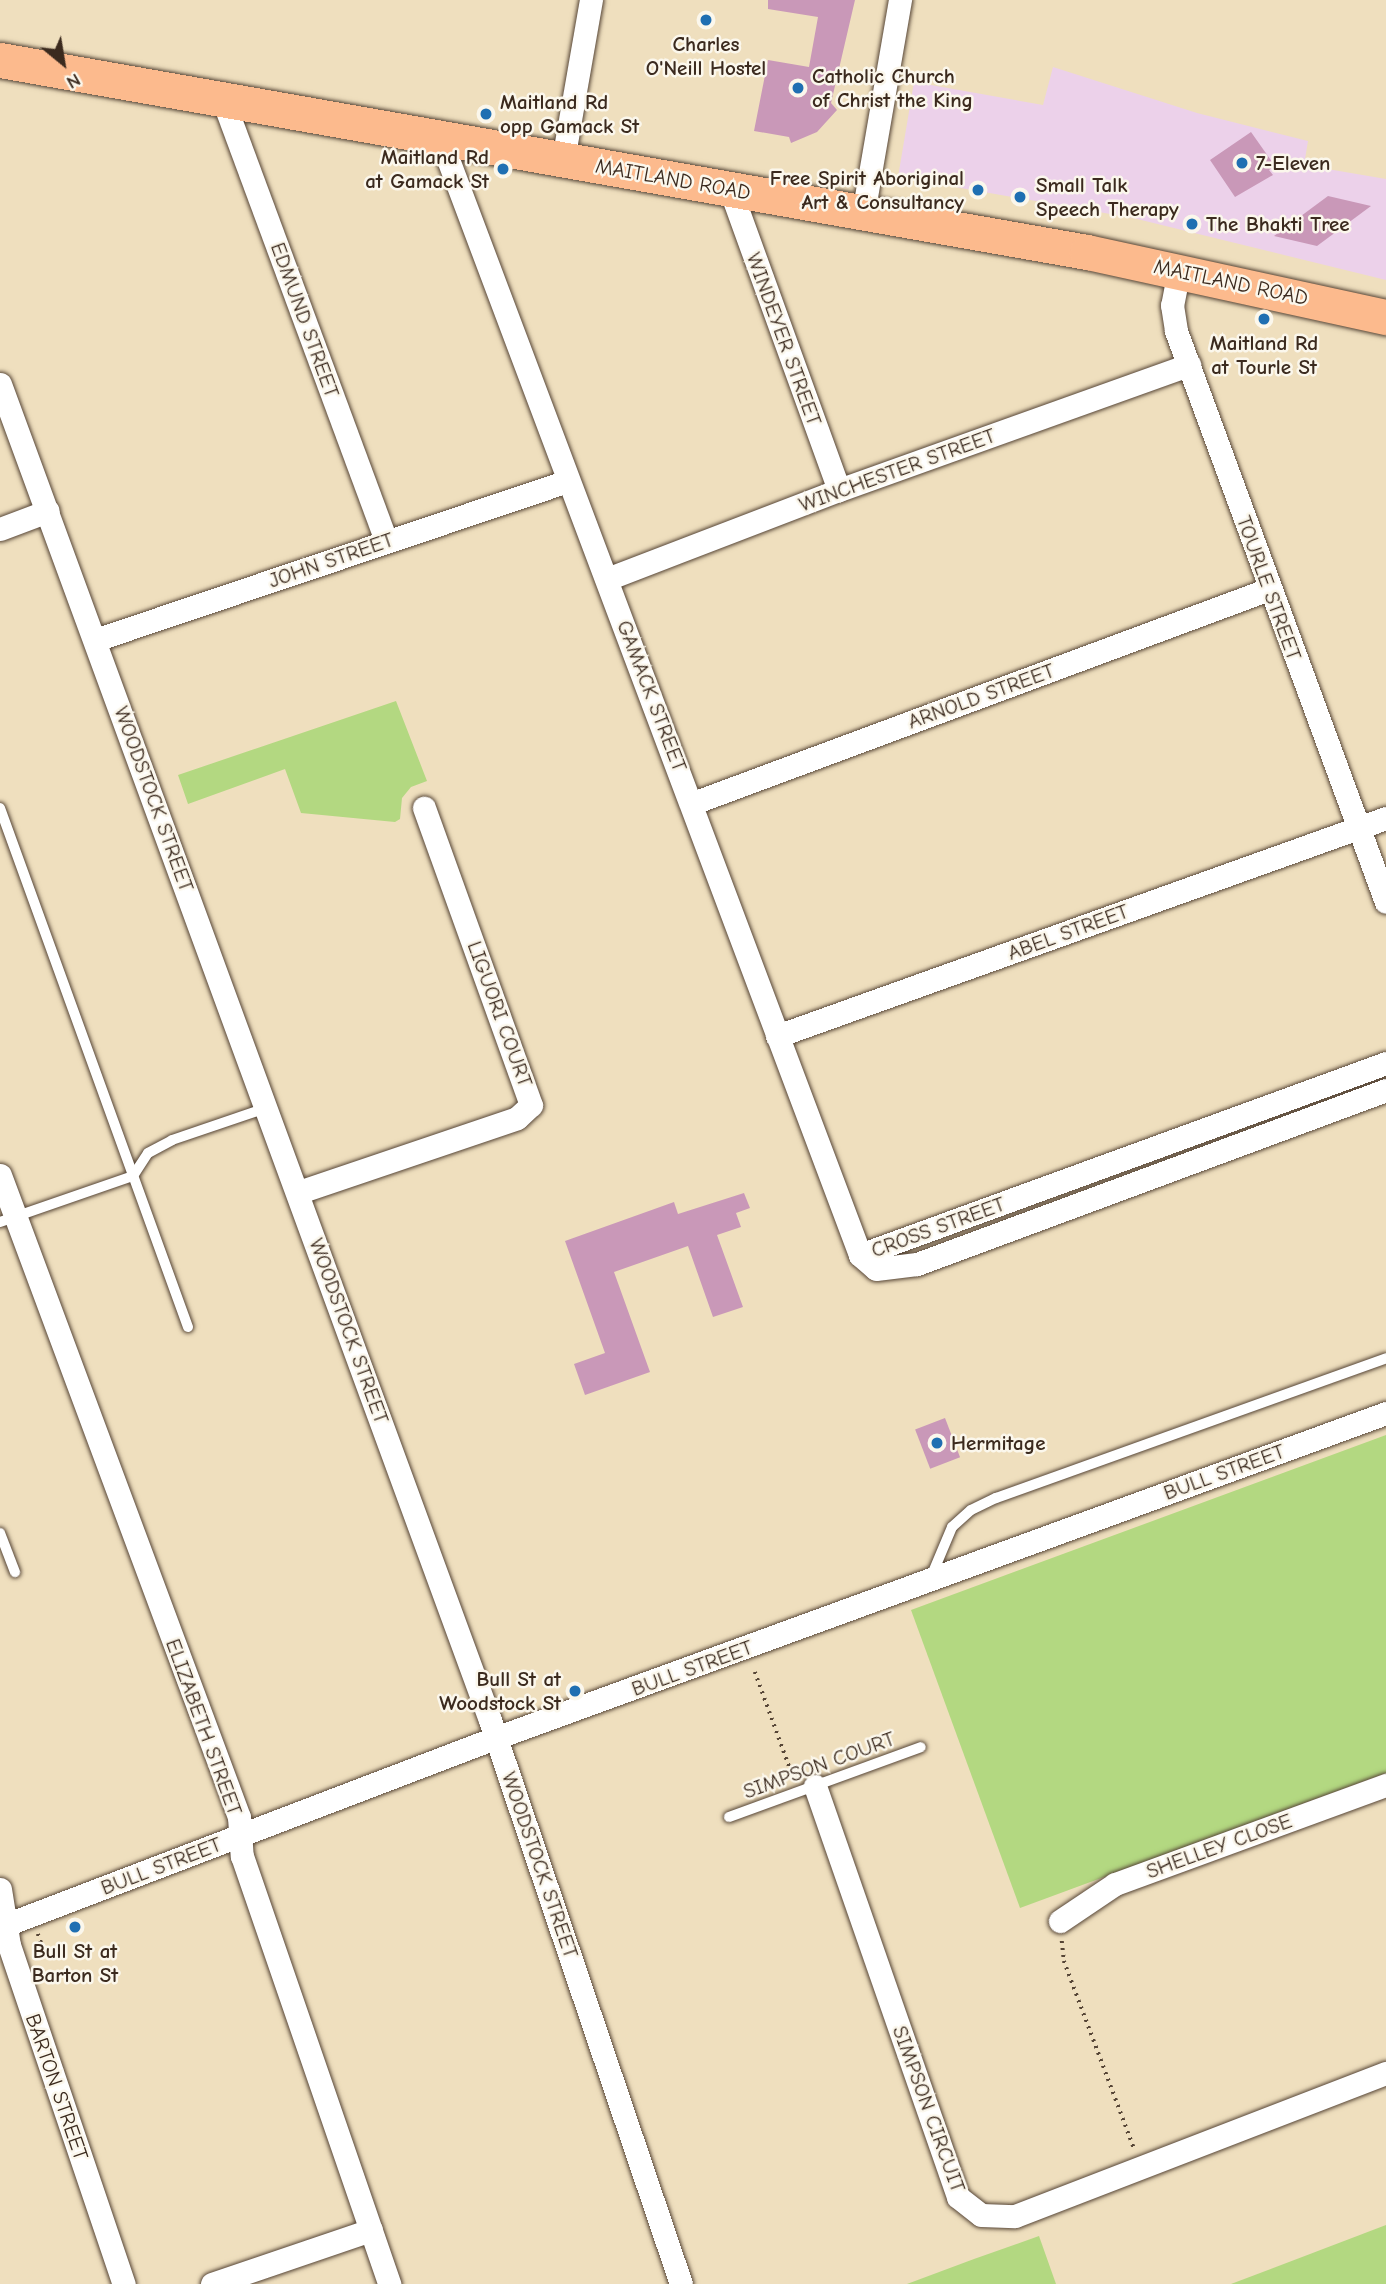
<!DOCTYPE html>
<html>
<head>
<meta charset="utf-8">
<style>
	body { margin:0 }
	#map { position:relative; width:1386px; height:2284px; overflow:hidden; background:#efdfbe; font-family:"Comic Neue",sans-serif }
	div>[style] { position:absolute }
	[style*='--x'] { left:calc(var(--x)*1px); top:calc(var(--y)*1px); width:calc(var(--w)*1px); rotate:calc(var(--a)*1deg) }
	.built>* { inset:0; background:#ecd1ea }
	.green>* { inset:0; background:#b3d881 }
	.building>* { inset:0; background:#c998b8; transform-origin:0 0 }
	.path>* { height:3.5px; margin-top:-1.75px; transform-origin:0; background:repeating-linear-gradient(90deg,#564536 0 2px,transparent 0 7px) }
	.roads { filter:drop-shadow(0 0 2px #564536) drop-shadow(0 0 2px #564536) }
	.service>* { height:10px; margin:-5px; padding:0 5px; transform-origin:5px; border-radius:5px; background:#fff }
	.minor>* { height:23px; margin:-11.5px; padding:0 11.5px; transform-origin:11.5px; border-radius:11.5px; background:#fff }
	.primary>* { height:35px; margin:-17.5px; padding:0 17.5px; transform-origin:17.5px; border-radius:17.5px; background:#fcba8d }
	.dots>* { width:19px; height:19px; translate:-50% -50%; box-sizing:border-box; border:4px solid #fbf7ec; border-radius:50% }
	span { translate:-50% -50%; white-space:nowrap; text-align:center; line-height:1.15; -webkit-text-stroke:5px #fbf7ec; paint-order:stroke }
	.poi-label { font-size:21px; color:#3b2a1e; font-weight:700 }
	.left { translate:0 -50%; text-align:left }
	.right { translate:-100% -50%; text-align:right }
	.street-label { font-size:21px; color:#3b2a1e }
	.north { position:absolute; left:28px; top:28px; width:70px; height:70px; -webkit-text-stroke:5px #fbf7ec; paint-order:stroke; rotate:150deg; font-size:19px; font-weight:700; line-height:28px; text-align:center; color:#3b2a1e }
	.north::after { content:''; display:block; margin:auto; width:24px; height:32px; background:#3b2a1e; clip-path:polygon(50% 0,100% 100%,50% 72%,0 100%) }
</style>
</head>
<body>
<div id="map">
	<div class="built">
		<div style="clip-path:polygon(1053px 67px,1197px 113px,1308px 141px,1304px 165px,1386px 179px,1386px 280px,1133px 218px,898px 177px,914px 82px,1043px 105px)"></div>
	</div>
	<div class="green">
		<div style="clip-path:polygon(396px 701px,427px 781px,411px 787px,402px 798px,400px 819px,395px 822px,301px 813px,285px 769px,188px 804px,178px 775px)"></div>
		<div style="clip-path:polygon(1386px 1435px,1386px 1773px,1020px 1908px,911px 1610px)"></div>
		<div style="clip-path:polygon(1386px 2225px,1386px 2284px,1231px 2284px)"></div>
		<div style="clip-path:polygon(1039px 2236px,1056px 2284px,907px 2284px,974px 2259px)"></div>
	</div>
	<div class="building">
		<div style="clip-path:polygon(768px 0,855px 0,831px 103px,837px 110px,817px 132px,791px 143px,789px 137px,754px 131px,768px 60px,809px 67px,818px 17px,768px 9px)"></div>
		<div style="clip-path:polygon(1251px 132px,1275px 166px,1269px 170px,1273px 175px,1235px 197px,1210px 160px)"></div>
		<div style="clip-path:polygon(1328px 196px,1371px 206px,1317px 246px,1274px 236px)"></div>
		<div style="clip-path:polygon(744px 1193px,750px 1208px,736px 1213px,741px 1227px,717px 1235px,743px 1307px,713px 1317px,688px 1246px,614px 1272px,650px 1372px,585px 1395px,574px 1364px,605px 1353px,565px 1241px,674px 1202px,678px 1214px)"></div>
		<div style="left:945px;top:1418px;width:42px;height:32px;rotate:69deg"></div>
	</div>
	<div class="path">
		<div style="--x:755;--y:1672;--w:112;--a:70.1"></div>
		<div style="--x:38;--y:1934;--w:12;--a:70"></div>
		<div style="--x:1062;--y:1941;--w:20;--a:84"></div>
		<div style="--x:1064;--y:1961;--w:200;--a:69.5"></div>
	</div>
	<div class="roads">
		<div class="service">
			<div style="--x:0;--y:808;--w:552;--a:70.09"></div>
			<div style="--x:0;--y:1222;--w:141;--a:-19.1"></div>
			<div style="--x:133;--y:1176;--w:27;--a:-57"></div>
			<div style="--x:148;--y:1153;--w:27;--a:-28"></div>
			<div style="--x:172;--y:1140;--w:99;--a:-18.8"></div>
			<div style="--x:0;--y:1533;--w:42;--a:69"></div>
			<div style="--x:931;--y:1577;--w:54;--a:-67.2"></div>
			<div style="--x:952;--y:1527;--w:25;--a:-42"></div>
			<div style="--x:971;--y:1510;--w:28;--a:-26"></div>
			<div style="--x:996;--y:1498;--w:414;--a:-19.7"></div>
			<div style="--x:729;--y:1817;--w:204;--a:-20"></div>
		</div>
		<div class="minor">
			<div style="--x:223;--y:100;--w:470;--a:69.7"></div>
			<div style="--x:440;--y:138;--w:1193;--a:69.39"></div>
			<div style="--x:860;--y:1255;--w:21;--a:41"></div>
			<div style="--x:876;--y:1269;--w:41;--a:-7"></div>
			<div style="--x:917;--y:1264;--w:500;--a:-20.35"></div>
			<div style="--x:563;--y:160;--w:162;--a:-80.1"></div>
			<div style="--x:730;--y:189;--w:320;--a:70.1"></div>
			<div style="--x:863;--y:214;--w:217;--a:-80.2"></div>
			<div style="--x:1179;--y:270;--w:36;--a:101"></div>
			<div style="--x:1172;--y:305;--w:26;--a:81"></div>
			<div style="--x:1176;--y:331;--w:608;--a:69.81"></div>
			<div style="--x:0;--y:384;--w:1423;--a:69.86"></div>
			<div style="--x:490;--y:1720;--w:595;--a:71.29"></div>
			<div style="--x:0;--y:529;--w:51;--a:-20.6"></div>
			<div style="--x:607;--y:579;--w:248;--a:-21"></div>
			<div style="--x:839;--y:490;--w:372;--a:-19.7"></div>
			<div style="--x:95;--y:640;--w:498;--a:-18.6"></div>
			<div style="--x:693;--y:803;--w:614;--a:-20.38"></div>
			<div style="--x:777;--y:1036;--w:647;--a:-19.7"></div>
			<div style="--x:0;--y:1175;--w:685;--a:69.58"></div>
			<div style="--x:239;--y:1817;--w:39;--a:86"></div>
			<div style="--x:242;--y:1856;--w:453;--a:71"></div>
			<div style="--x:299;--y:1192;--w:230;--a:-18.7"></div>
			<div style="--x:517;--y:1118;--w:19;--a:-43"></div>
			<div style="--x:531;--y:1105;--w:316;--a:-109.8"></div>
			<div style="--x:860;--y:1255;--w:560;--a:-20.05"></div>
			<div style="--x:815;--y:1786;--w:435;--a:70.8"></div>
			<div style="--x:958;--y:2197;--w:29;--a:38"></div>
			<div style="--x:981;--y:2215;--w:34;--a:2"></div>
			<div style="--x:1015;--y:2216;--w:398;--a:-21.1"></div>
			<div style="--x:0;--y:1889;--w:57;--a:80.9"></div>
			<div style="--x:9;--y:1945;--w:358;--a:71.3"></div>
			<div style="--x:1060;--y:1921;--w:66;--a:-33.9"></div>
			<div style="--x:1115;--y:1884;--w:289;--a:-20.1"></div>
			<div style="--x:0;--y:1927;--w:513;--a:-20.91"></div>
			<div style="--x:479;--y:1744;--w:966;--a:-20.05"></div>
			<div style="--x:212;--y:2284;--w:168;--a:-18.8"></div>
		</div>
		<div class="primary">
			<div style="--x:0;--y:60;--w:1104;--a:10.02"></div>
			<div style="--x:1087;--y:252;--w:306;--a:12.3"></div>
		</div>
	</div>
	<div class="dots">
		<div style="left:706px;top:20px;background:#1f6fb2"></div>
		<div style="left:798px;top:88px;background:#1f6fb2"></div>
		<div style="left:486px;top:114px;background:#1f6fb2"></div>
		<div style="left:1242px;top:163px;background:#1f6fb2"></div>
		<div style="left:503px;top:169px;background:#1f6fb2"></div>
		<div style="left:978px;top:190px;background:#1f6fb2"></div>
		<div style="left:1020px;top:197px;background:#1f6fb2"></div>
		<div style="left:1192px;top:224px;background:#1f6fb2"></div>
		<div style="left:1264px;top:319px;background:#1f6fb2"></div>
		<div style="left:937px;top:1443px;background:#1f6fb2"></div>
		<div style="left:575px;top:1691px;background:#1f6fb2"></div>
		<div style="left:75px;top:1927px;background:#1f6fb2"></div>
	</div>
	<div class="poi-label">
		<span style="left:706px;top:56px">Charles<br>O'Neill Hostel</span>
		<span class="left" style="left:812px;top:88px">Catholic Church<br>of Christ the King</span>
		<span class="left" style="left:500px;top:114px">Maitland Rd<br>opp Gamack St</span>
		<span class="right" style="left:489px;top:169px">Maitland Rd<br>at Gamack St</span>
		<span class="left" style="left:1256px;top:163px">7-Eleven</span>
		<span class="right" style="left:964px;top:190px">Free Spirit Aboriginal<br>Art &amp; Consultancy</span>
		<span class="left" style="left:1036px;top:197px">Small Talk<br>Speech Therapy</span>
		<span class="left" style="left:1206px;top:224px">The Bhakti Tree</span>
		<span style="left:1264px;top:355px">Maitland Rd<br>at Tourle St</span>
		<span class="left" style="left:951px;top:1443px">Hermitage</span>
		<span class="right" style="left:561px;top:1691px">Bull St at<br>Woodstock St</span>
		<span style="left:75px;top:1963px">Bull St at<br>Barton St</span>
	</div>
	<div class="street-label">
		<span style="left:673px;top:179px;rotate:10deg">MAITLAND ROAD</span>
		<span style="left:1231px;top:282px;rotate:12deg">MAITLAND ROAD</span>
		<span style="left:305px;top:320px;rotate:70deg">EDMUND STREET</span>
		<span style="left:784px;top:339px;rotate:70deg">WINDEYER STREET</span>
		<span style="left:897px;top:470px;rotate:-20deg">WINCHESTER STREET</span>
		<span style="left:331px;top:560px;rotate:-19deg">JOHN STREET</span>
		<span style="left:1269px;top:588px;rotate:70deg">TOURLE STREET</span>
		<span style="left:652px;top:696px;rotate:69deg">GAMACK STREET</span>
		<span style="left:981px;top:696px;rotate:-20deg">ARNOLD STREET</span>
		<span style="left:154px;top:799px;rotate:70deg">WOODSTOCK STREET</span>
		<span style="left:1068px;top:932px;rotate:-20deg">ABEL STREET</span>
		<span style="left:500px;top:1014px;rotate:70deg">LIGUORI COURT</span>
		<span style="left:938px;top:1227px;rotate:-20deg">CROSS STREET</span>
		<span style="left:349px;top:1331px;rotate:70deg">WOODSTOCK STREET</span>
		<span style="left:1224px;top:1472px;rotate:-20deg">BULL STREET</span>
		<span style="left:692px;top:1668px;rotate:-20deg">BULL STREET</span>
		<span style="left:204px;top:1727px;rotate:70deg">ELIZABETH STREET</span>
		<span style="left:819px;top:1765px;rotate:-20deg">SIMPSON COURT</span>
		<span style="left:1219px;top:1846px;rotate:-20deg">SHELLEY CLOSE</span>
		<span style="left:540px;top:1865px;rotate:71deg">WOODSTOCK STREET</span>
		<span style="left:161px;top:1866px;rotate:-21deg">BULL STREET</span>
		<span style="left:57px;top:2087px;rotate:71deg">BARTON STREET</span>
		<span style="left:929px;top:2109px;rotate:70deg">SIMPSON CIRCUIT</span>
	</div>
	<div class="north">N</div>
</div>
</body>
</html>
